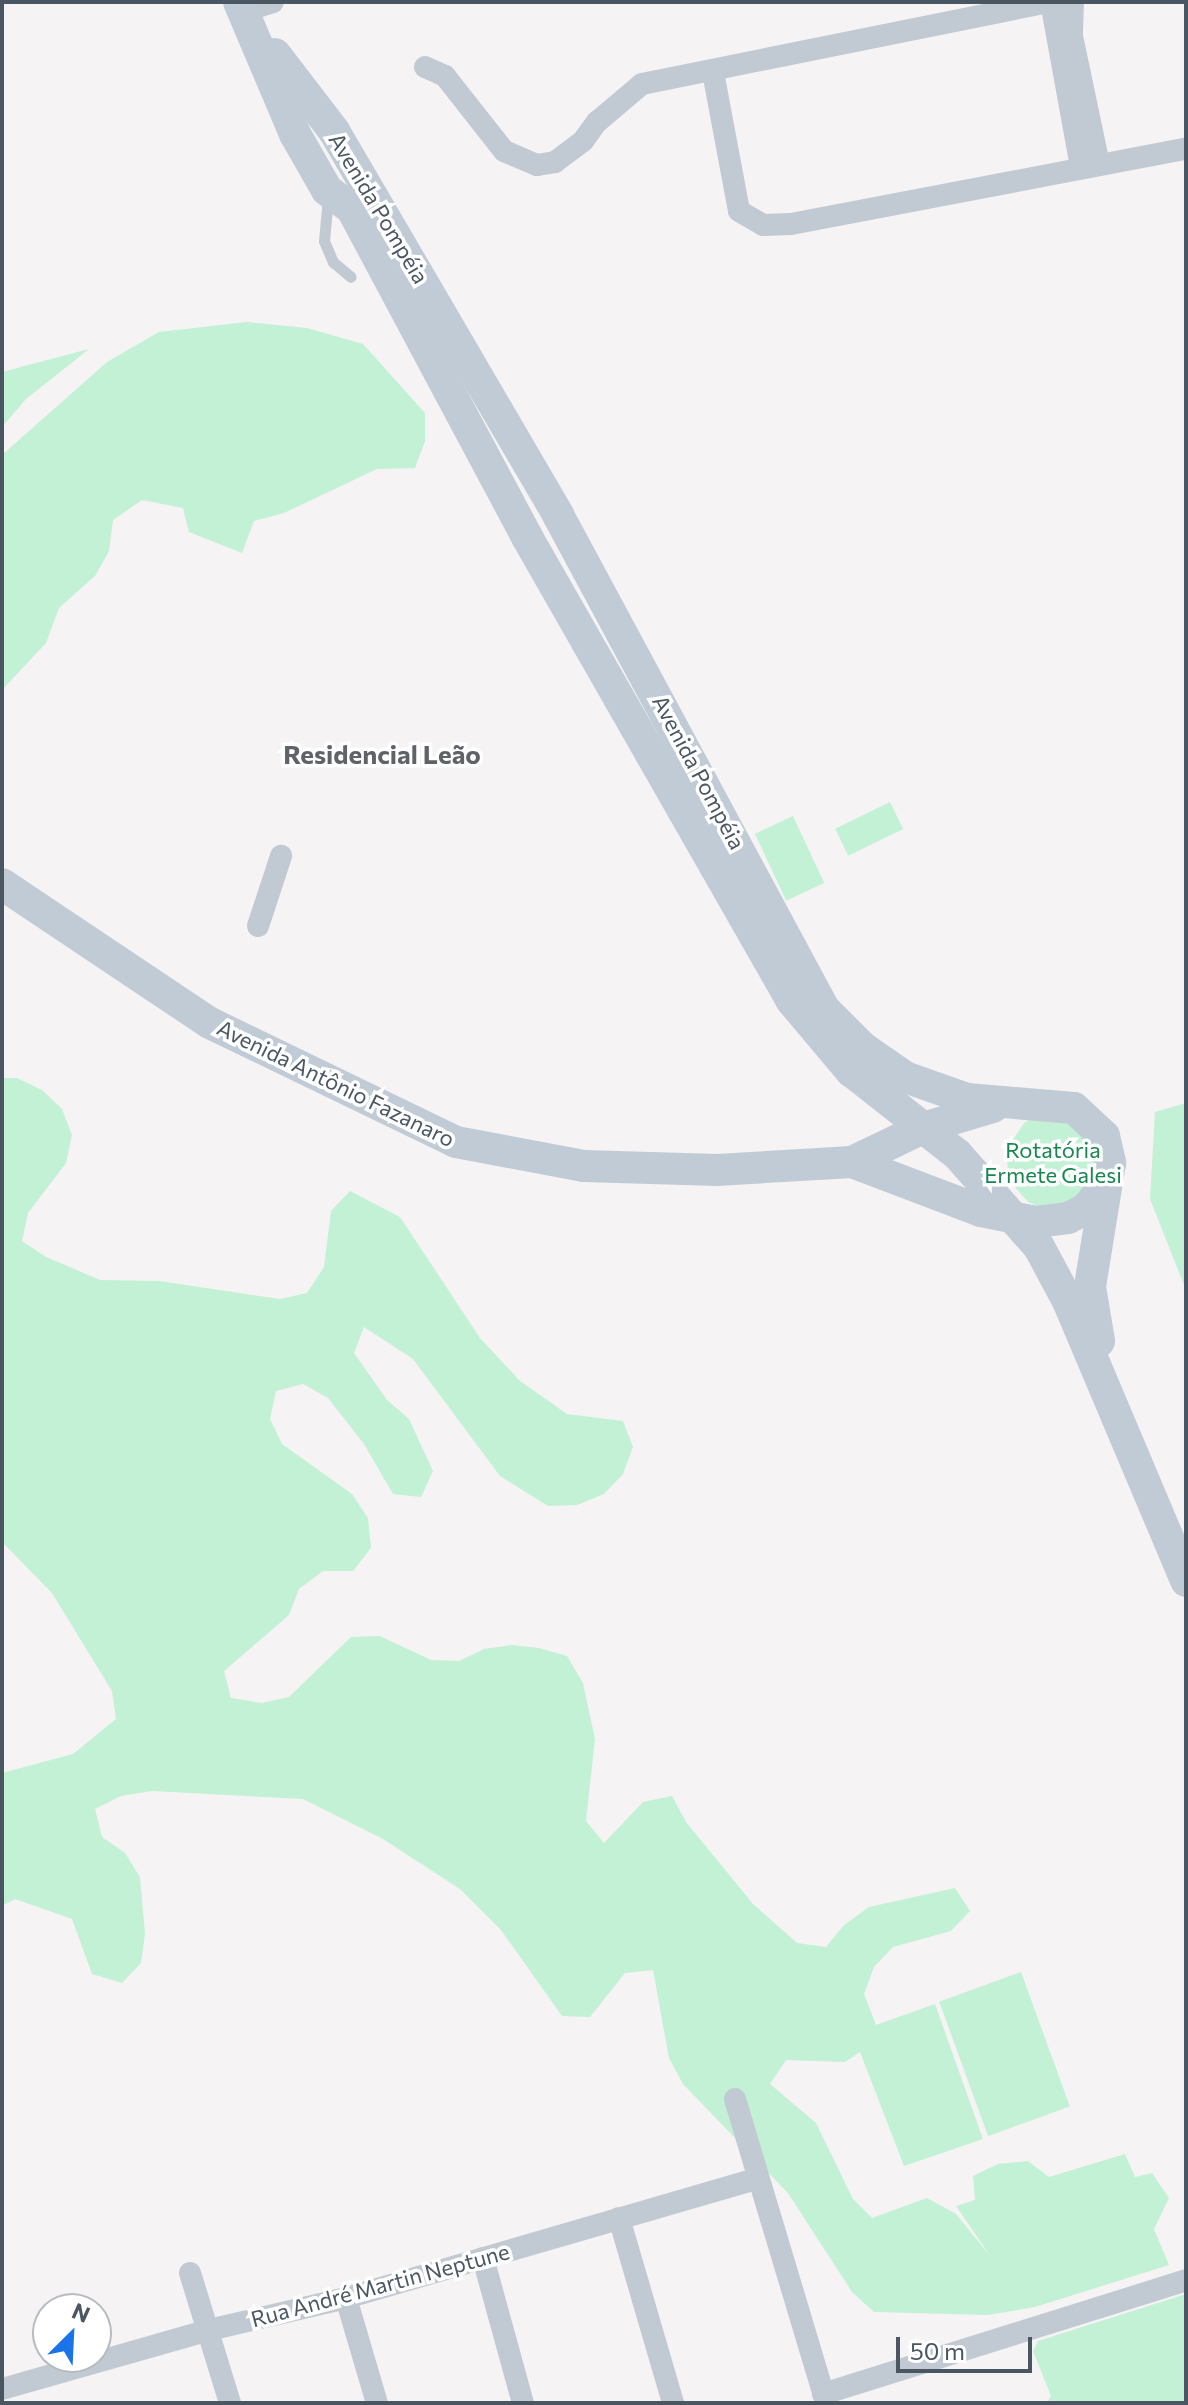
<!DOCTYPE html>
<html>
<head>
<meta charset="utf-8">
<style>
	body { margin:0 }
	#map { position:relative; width:1188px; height:2405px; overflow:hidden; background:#f5f3f3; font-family:Commissioner,sans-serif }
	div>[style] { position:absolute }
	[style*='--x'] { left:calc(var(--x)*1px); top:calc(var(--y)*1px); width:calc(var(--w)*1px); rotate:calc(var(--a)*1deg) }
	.green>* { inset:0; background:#c3f1d5; transform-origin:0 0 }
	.service>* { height:11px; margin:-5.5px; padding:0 5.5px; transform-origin:5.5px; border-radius:5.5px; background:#c1cad2 }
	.minor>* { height:22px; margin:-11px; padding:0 11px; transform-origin:11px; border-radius:11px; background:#c1cad2 }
	.secondary>* { height:32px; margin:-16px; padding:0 16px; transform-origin:16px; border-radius:16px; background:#c1cbd6 }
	span { translate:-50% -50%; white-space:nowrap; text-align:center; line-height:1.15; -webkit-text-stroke:7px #fff; paint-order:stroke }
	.street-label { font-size:22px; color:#4a5661 }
	.park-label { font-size:22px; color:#17864f }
	.quarter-label { font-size:26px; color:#5f6368; font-weight:700 }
	.frame { position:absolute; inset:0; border:4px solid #4a5661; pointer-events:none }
	.north { position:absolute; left:32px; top:2293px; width:80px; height:80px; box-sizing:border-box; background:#fff; border:2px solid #b7bbc0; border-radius:50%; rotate:24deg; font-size:22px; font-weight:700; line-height:32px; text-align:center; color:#4a5661 }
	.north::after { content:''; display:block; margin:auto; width:28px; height:36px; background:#1a73e8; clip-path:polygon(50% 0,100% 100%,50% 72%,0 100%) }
	.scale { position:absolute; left:896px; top:2337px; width:136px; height:36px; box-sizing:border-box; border:4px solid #4a5661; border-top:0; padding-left:10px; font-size:24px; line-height:28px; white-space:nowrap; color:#4a5661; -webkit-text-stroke:6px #fff; paint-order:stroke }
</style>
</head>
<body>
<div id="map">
	<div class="green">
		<div style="clip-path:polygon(247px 322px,307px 328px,363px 344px,425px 413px,425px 441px,415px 468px,377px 469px,284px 513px,254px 521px,242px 553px,189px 532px,183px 508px,142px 500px,113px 520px,109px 551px,95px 576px,59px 608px,46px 643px,2px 690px,2px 455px,107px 362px,159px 332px)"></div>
		<div style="clip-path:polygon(89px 349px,26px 399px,2px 427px,2px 372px)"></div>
		<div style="left:890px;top:802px;width:30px;height:61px;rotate:64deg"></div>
		<div style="left:793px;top:816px;width:74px;height:42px;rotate:65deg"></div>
		<div style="clip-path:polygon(2px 1078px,17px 1078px,42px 1090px,62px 1109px,72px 1135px,66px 1163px,28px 1213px,22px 1241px,46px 1257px,100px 1280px,159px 1281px,280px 1299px,307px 1293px,324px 1267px,331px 1211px,350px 1191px,400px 1217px,480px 1338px,520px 1381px,567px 1414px,623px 1421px,633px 1447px,623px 1474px,604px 1494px,577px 1505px,548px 1506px,500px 1476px,413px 1359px,364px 1327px,354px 1353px,387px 1400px,409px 1419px,433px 1471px,421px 1497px,393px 1494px,364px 1444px,328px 1398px,303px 1384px,276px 1391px,270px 1419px,282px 1444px,352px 1494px,368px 1518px,371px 1548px,353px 1571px,323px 1571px,299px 1589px,289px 1615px,224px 1671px,231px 1698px,262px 1703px,289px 1697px,351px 1637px,380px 1636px,431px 1660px,459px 1661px,484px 1649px,512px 1645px,539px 1648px,567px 1656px,583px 1683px,595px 1739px,586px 1821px,604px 1843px,643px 1802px,672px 1796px,686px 1822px,753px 1904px,797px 1943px,826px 1947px,844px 1925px,869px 1907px,955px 1888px,970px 1911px,951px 1931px,893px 1947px,874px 1967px,864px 1994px,876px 2025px,935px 2004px,983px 2139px,904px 2166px,860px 2052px,845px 2062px,786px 2060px,770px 2084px,816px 2123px,853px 2199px,872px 2218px,927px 2198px,956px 2214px,991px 2257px,956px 2206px,975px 2200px,973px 2176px,998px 2164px,1028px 2161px,1049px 2177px,1125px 2154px,1135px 2177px,1152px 2173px,1169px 2198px,1154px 2229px,1169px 2265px,1035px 2307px,988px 2315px,874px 2312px,852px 2292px,788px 2193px,683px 2084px,669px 2058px,653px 1970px,625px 1973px,590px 2017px,562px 2016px,501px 1930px,460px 1889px,383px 1839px,303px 1799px,152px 1791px,121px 1796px,95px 1809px,102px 1837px,125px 1853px,140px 1877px,145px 1934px,141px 1963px,122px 1983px,92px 1974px,72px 1919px,15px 1899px,2px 1906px,2px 1773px,73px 1754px,116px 1719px,112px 1691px,52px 1593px,2px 1542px)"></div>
		<div style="clip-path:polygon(1186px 1103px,1186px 1290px,1150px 1199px,1155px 1112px)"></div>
		<div style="clip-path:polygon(1037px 1116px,1082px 1123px,1100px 1166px,1074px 1204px,1043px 1208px,1028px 1202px,1008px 1179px,1007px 1149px,1024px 1123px)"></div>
		<div style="left:1021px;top:1972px;width:143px;height:87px;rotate:70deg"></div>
		<div style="clip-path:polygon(1186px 2294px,1186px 2403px,1047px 2403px,1051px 2396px,1033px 2351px,1038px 2341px)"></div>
	</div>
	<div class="service">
		<div style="--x:328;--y:197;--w:44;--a:95.2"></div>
		<div style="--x:324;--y:241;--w:23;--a:67"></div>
		<div style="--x:333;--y:262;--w:23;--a:40"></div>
	</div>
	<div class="minor">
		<div style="--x:1051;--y:2;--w:168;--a:79.7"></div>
		<div style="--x:1073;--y:2;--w:34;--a:92"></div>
		<div style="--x:1072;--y:36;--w:131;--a:78.1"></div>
		<div style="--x:244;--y:11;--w:30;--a:-17"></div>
		<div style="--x:425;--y:67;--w:22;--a:24"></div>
		<div style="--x:445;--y:76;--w:95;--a:51.8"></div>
		<div style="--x:504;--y:151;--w:36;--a:23"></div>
		<div style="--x:537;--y:165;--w:18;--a:-9"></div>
		<div style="--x:555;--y:162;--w:35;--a:-37"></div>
		<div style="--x:583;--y:141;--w:24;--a:-54"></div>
		<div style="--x:597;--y:122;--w:59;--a:-40.2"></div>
		<div style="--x:642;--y:84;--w:416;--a:-11.4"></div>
		<div style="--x:713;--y:72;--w:141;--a:79.4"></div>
		<div style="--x:739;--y:211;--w:28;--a:30"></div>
		<div style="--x:763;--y:225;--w:28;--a:-2"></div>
		<div style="--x:791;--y:224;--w:402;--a:-10.8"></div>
		<div style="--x:258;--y:926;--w:74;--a:-71.8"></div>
		<div style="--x:735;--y:2099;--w:317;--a:73.3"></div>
		<div style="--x:619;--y:2218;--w:193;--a:73.7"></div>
		<div style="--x:483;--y:2258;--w:150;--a:74.6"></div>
		<div style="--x:190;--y:2273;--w:136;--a:72.9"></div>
		<div style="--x:346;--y:2298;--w:109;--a:73.6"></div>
		<div style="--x:2;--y:2389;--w:215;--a:-15.9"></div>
		<div style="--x:209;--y:2330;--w:141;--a:-13.1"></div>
		<div style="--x:346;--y:2298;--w:429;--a:-16.2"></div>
		<div style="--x:823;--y:2394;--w:380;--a:-17.4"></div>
	</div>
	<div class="secondary">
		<div style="--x:239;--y:2;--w:143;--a:67"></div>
		<div style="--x:295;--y:134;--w:64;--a:60.3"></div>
		<div style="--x:327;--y:190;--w:31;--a:37"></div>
		<div style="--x:352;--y:209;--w:372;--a:61.9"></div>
		<div style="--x:527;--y:537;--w:534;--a:60.27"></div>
		<div style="--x:792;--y:1001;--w:92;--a:49.9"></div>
		<div style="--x:851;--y:1071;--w:135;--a:38.1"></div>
		<div style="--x:957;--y:1154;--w:124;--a:48.6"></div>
		<div style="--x:1039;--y:1247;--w:61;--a:61.8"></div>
		<div style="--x:1068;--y:1301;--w:304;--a:67.1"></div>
		<div style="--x:275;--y:54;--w:97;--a:52.5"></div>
		<div style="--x:334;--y:131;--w:445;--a:59.7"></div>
		<div style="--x:558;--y:515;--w:561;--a:61.7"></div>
		<div style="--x:824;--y:1009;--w:55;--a:45"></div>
		<div style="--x:863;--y:1048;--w:51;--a:34.6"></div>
		<div style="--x:905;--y:1077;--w:66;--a:19.5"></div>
		<div style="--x:967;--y:1099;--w:107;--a:4.8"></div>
		<div style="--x:1074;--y:1108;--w:41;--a:43"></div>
		<div style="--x:1104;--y:1136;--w:28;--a:77"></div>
		<div style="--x:1110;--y:1163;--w:126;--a:99.2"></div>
		<div style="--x:1090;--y:1287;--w:55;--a:80.5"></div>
		<div style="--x:2;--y:884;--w:250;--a:33.8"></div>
		<div style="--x:210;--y:1023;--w:273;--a:25.8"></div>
		<div style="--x:456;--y:1142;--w:130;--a:10.6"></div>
		<div style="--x:584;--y:1166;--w:133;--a:1.7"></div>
		<div style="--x:717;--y:1170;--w:135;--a:-3.4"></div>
		<div style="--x:852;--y:1162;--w:138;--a:20.8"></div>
		<div style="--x:981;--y:1211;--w:56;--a:11.3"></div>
		<div style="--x:1036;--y:1222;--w:32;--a:-7"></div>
		<div style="--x:1068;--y:1218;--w:20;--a:-27"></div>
		<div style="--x:1086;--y:1209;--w:33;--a:-52"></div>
		<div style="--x:852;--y:1162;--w:79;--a:-25.6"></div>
		<div style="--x:923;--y:1128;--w:73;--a:-16.7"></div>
	</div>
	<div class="street-label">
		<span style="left:379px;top:208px;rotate:59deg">Avenida Pompéia</span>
		<span style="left:699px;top:772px;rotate:62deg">Avenida Pompéia</span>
		<span style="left:336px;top:1083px;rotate:26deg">Avenida Antônio Fazanaro</span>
		<span style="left:380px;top:2285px;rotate:-15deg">Rua André Martin Neptune</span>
	</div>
	<div class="park-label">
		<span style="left:1053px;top:1162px">Rotatória<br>Ermete Galesi</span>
	</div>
	<div class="quarter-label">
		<span style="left:382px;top:754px">Residencial Leão</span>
	</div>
	<div class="frame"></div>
	<div class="north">N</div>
	<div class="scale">50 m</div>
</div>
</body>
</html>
